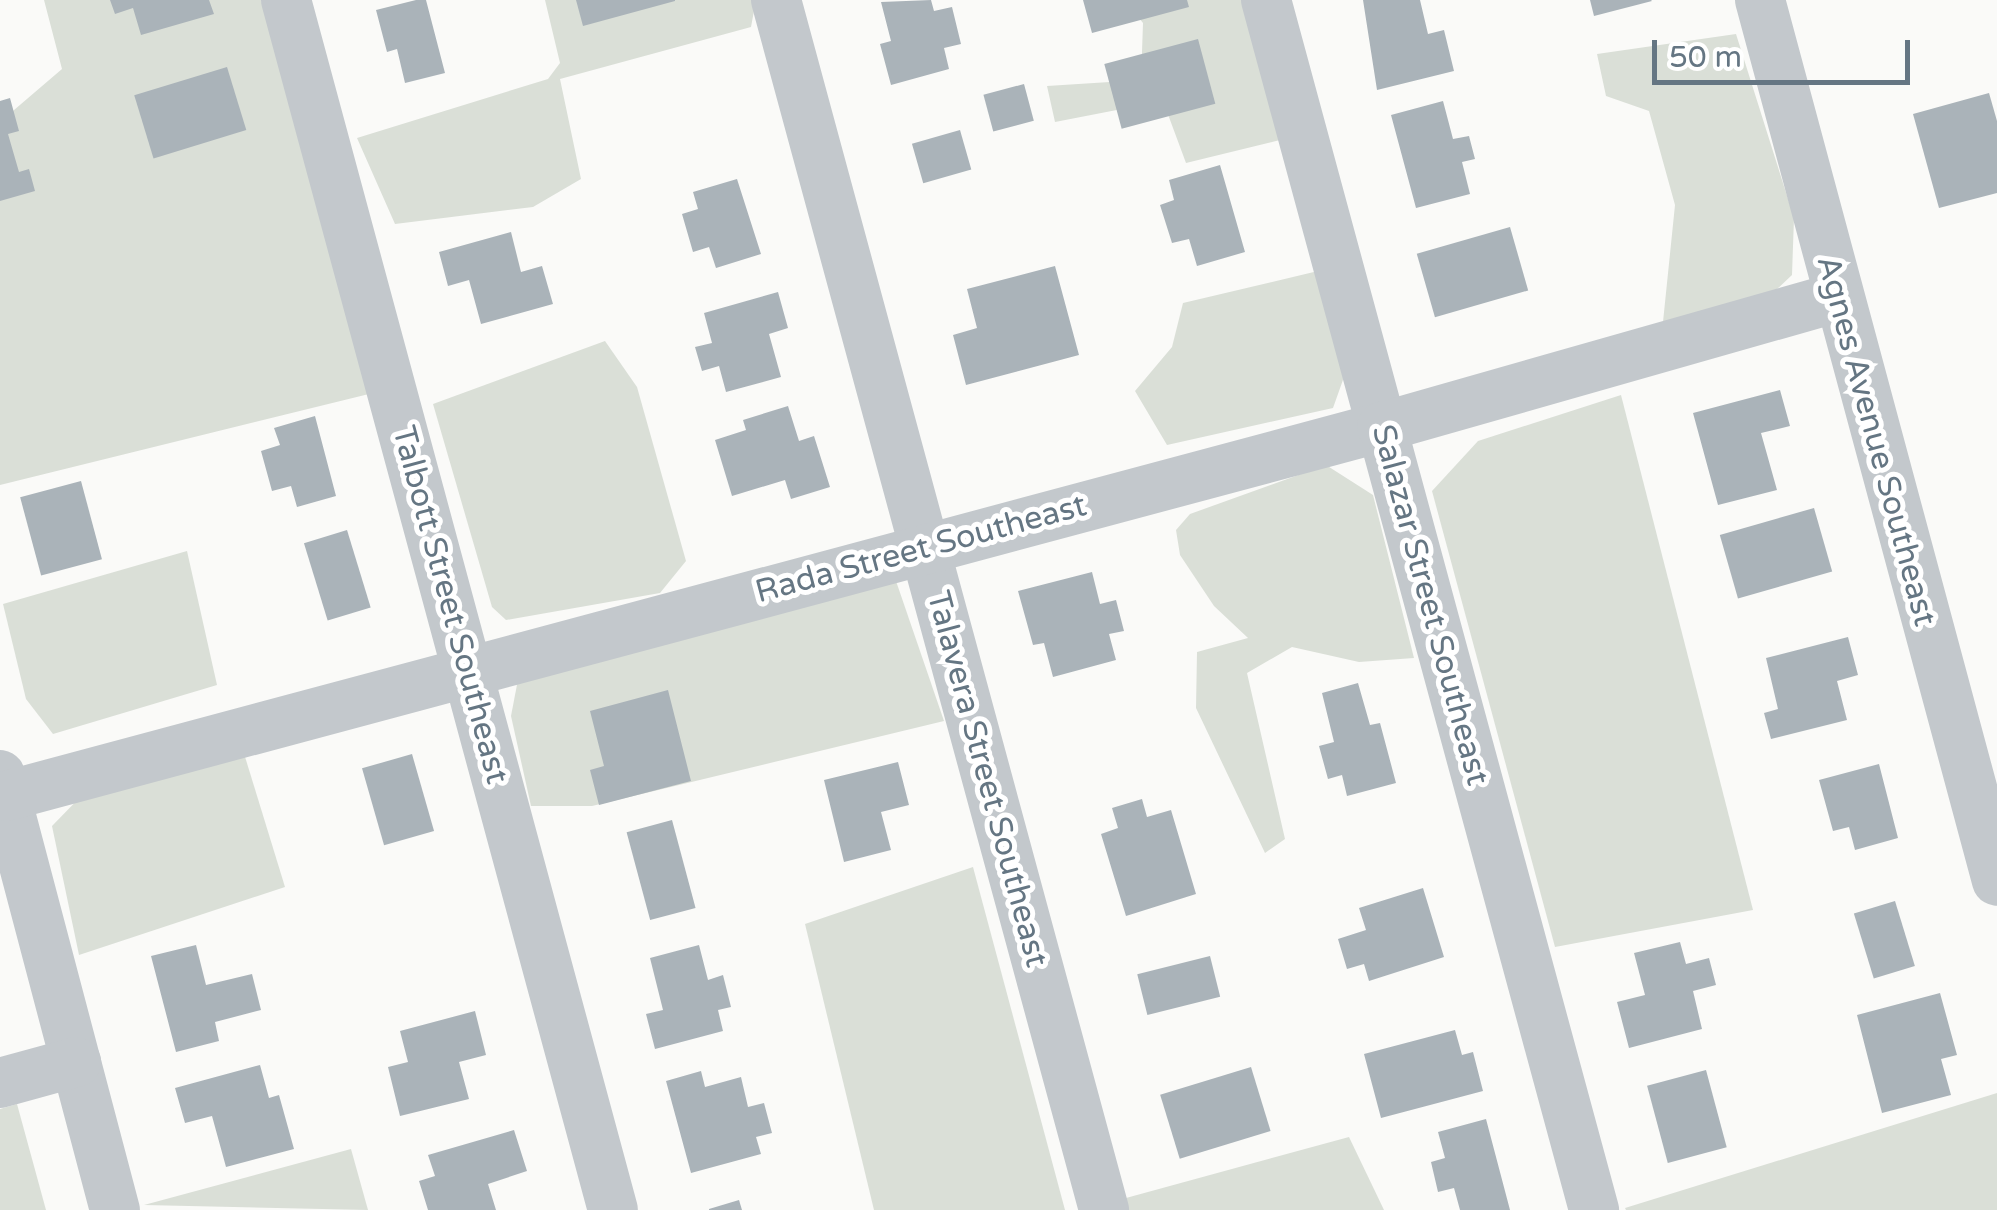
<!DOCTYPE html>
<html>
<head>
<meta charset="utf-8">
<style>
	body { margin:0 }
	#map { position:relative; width:1997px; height:1210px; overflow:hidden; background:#fafaf8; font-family:"Varela Round",sans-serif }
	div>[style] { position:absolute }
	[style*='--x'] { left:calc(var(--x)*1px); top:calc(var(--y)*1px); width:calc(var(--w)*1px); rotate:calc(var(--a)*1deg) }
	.green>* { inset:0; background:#dadfd7 }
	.building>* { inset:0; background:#aab3b9; transform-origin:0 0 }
	.minor>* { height:50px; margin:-25px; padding:0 25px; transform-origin:25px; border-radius:25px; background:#c3c8cc }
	span { translate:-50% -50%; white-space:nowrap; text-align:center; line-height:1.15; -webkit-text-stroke:10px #fff; paint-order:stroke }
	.street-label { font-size:32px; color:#657683 }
	.scale { position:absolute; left:1652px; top:40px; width:258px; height:45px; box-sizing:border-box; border:5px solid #657683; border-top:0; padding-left:12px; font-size:30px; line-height:35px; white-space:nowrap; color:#657683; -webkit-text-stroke:8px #fff; paint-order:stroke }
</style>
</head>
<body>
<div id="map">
	<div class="green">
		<div style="clip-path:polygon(44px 0,261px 0,373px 393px,0 485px,0 122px,62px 69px)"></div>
		<div style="clip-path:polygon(545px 0,756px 0,751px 27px,560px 79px,581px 179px,533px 207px,395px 224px,357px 138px,548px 79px,560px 63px)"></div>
		<div style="clip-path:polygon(1124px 0,1243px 0,1280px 140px,1186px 163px,1163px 101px,1055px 122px,1047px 86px,1141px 80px,1143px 23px)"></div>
		<div style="clip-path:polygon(1736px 34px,1794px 218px,1792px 275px,1773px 293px,1663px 322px,1675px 205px,1649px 111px,1606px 96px,1597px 54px)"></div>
		<div style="clip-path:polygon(1318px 271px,1344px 377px,1333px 408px,1167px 445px,1135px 391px,1172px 347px,1183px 303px)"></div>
		<div style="clip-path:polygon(605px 341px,637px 387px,686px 561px,660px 593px,506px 620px,492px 607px,433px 404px)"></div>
		<div style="clip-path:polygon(1621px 395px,1753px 910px,1555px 947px,1432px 491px,1478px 441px)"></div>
		<div style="clip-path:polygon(1326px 465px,1373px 495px,1414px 658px,1359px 662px,1292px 647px,1247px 673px,1285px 839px,1265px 853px,1196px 708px,1197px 652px,1248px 638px,1214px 606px,1180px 555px,1176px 530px,1190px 514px)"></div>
		<div style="clip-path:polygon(187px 551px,217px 685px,53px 734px,26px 699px,3px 604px)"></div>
		<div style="clip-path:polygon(896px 581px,944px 721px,592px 806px,531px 806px,511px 716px,520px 669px)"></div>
		<div style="clip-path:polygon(242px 747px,285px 887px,79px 955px,52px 826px,89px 788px)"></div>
		<div style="clip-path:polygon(973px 867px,1065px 1210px,874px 1210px,805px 924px)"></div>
		<div style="clip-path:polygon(1997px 1093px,1997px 1210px,1626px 1210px,1625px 1208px)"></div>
		<div style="clip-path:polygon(17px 1104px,46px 1210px,0 1210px,0 1109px)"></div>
		<div style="clip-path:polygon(1349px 1137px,1384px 1210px,1129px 1210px,1126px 1198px)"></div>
		<div style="clip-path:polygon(351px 1149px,368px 1210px,144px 1205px)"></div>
	</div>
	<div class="building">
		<div style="clip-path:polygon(110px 0,209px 0,214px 14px,141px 35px,133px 8px,115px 14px)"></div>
		<div style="clip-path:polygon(416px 0,426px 0,445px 73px,405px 83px,397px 49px,387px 52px,376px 10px)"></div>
		<div style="clip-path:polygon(576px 0,675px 0,675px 1px,583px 26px)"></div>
		<div style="clip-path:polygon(931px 0,934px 11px,952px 7px,961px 44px,944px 48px,949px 69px,891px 85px,880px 44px,891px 41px,881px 2px)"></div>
		<div style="clip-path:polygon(1083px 0,1187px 0,1189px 7px,1092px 33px)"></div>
		<div style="clip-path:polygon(1363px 0,1420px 0,1428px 34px,1444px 30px,1454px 71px,1377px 90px)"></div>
		<div style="clip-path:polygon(1590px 0,1651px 0,1652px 1px,1594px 16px)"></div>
		<div style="left:1198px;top:39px;width:67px;height:97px;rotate:75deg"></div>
		<div style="left:227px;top:67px;width:66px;height:97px;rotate:73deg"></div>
		<div style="left:1024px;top:84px;width:38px;height:42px;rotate:75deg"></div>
		<div style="clip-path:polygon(1989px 93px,1997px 121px,1997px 193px,1939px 208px,1913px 114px)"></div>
		<div style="clip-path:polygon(10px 98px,19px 131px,8px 134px,19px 172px,29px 169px,35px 191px,0 201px,0 101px)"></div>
		<div style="clip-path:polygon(1443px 101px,1453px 139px,1469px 136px,1475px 159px,1462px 162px,1470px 194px,1416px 208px,1391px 115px)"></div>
		<div style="left:960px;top:130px;width:41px;height:50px;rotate:74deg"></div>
		<div style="clip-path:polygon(1220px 165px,1245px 252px,1197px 266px,1189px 239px,1172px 243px,1160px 205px,1174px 200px,1169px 180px)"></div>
		<div style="clip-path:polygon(737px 179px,761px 254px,716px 268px,709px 247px,693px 252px,682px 214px,698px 209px,693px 192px)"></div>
		<div style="left:1510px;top:227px;width:66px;height:97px;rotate:74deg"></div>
		<div style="clip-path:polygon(511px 232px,521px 272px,542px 266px,553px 304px,481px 324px,469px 280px,448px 286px,439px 252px)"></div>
		<div style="clip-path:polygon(1055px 266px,1079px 355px,966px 385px,953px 335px,977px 328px,967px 289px)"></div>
		<div style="clip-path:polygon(778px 292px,788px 328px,769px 334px,781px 377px,726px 392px,719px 366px,702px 371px,695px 347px,712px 343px,704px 313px)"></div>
		<div style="clip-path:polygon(1780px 390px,1790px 426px,1761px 433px,1777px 490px,1718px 505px,1693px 413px)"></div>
		<div style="clip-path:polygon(788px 406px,799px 441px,814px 436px,830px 487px,791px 499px,785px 480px,732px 496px,715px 440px,746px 430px,743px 420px)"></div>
		<div style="clip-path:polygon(315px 416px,336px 496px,297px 507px,291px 486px,272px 491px,261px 451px,280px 445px,274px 428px)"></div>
		<div style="left:81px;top:481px;width:81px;height:63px;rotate:75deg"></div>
		<div style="left:1814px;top:508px;width:66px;height:98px;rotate:74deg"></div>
		<div style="left:347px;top:530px;width:81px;height:45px;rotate:73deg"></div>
		<div style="clip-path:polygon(1092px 572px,1100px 604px,1116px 600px,1124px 631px,1109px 634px,1116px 660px,1053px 677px,1044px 643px,1033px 645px,1018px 591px)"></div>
		<div style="clip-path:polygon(1848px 637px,1858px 675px,1837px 681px,1847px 720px,1771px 739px,1764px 713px,1778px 709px,1766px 658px)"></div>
		<div style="clip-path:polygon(1358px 683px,1370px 725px,1380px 723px,1396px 783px,1347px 796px,1342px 775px,1328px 779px,1319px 746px,1334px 742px,1322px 693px)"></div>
		<div style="clip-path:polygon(668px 690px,691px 781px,599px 805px,590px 770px,604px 766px,590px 711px)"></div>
		<div style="left:412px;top:754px;width:80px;height:52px;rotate:74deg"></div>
		<div style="clip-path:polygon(898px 762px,909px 805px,881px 812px,891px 850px,844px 862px,824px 780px)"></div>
		<div style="clip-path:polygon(1879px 764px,1898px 838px,1855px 850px,1849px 827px,1833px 831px,1819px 780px)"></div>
		<div style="clip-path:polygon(1142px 799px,1147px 817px,1171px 810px,1196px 894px,1126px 916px,1101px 834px,1118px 828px,1112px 808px)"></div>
		<div style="left:672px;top:820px;width:91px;height:47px;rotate:75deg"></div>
		<div style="clip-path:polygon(1423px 888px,1444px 957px,1369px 981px,1364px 964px,1347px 969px,1338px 939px,1366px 930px,1359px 908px)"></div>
		<div style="left:1895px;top:901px;width:68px;height:43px;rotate:73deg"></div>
		<div style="clip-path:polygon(1680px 942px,1686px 964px,1709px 958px,1716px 985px,1693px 991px,1702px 1029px,1629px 1048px,1617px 1002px,1645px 995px,1634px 953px)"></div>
		<div style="clip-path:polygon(196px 945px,206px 985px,252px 974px,261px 1010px,215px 1022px,219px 1041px,176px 1052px,151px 956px)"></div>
		<div style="clip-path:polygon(699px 945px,708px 980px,723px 975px,731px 1007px,718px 1010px,723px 1031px,655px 1049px,646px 1014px,663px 1010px,650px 958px)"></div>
		<div style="left:1210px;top:956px;width:42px;height:75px;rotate:76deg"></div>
		<div style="clip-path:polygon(1940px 993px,1957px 1055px,1941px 1059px,1951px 1095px,1882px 1113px,1857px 1015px)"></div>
		<div style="clip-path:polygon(475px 1011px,486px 1055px,459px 1062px,469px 1099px,400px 1116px,388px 1067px,408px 1062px,400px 1031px)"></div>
		<div style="clip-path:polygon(1455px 1030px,1462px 1055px,1473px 1052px,1483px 1091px,1381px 1118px,1364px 1054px)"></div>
		<div style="clip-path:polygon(260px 1065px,269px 1098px,279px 1095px,294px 1149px,226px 1167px,212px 1116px,185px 1123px,175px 1088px)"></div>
		<div style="left:1251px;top:1067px;width:67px;height:95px;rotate:73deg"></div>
		<div style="left:1706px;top:1070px;width:80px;height:61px;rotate:75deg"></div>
		<div style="clip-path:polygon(701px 1071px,705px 1087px,741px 1077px,748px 1107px,764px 1103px,772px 1133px,756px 1137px,761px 1154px,691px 1173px,666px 1081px)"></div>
		<div style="clip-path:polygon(1486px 1119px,1510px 1210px,1460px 1210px,1454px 1188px,1438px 1192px,1431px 1162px,1445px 1158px,1438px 1132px)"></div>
		<div style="clip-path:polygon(514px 1130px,527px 1171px,488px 1184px,496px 1210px,428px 1210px,419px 1181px,435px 1176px,428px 1155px)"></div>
		<div style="clip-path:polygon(739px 1200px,742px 1210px,709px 1210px,709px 1209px)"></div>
	</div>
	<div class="minor">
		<div style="--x:286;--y:0;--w:1253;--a:74.88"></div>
		<div style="--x:776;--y:0;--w:1254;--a:74.83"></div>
		<div style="--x:1266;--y:0;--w:1254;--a:74.83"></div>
		<div style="--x:1760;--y:0;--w:912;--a:74.94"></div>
		<div style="--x:0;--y:775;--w:450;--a:75.2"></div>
		<div style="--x:6;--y:796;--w:1425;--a:-15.01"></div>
		<div style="--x:1382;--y:427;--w:472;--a:-15.9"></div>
		<div style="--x:0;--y:1083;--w:79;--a:-15.4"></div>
	</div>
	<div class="street-label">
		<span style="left:1876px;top:441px;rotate:75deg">Agnes Avenue Southeast</span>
		<span style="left:921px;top:549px;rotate:-15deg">Rada Street Southeast</span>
		<span style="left:450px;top:605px;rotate:75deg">Talbott Street Southeast</span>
		<span style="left:1430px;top:605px;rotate:75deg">Salazar Street Southeast</span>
		<span style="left:987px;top:779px;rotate:75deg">Talavera Street Southeast</span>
	</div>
	<div class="scale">50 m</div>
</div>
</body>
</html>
